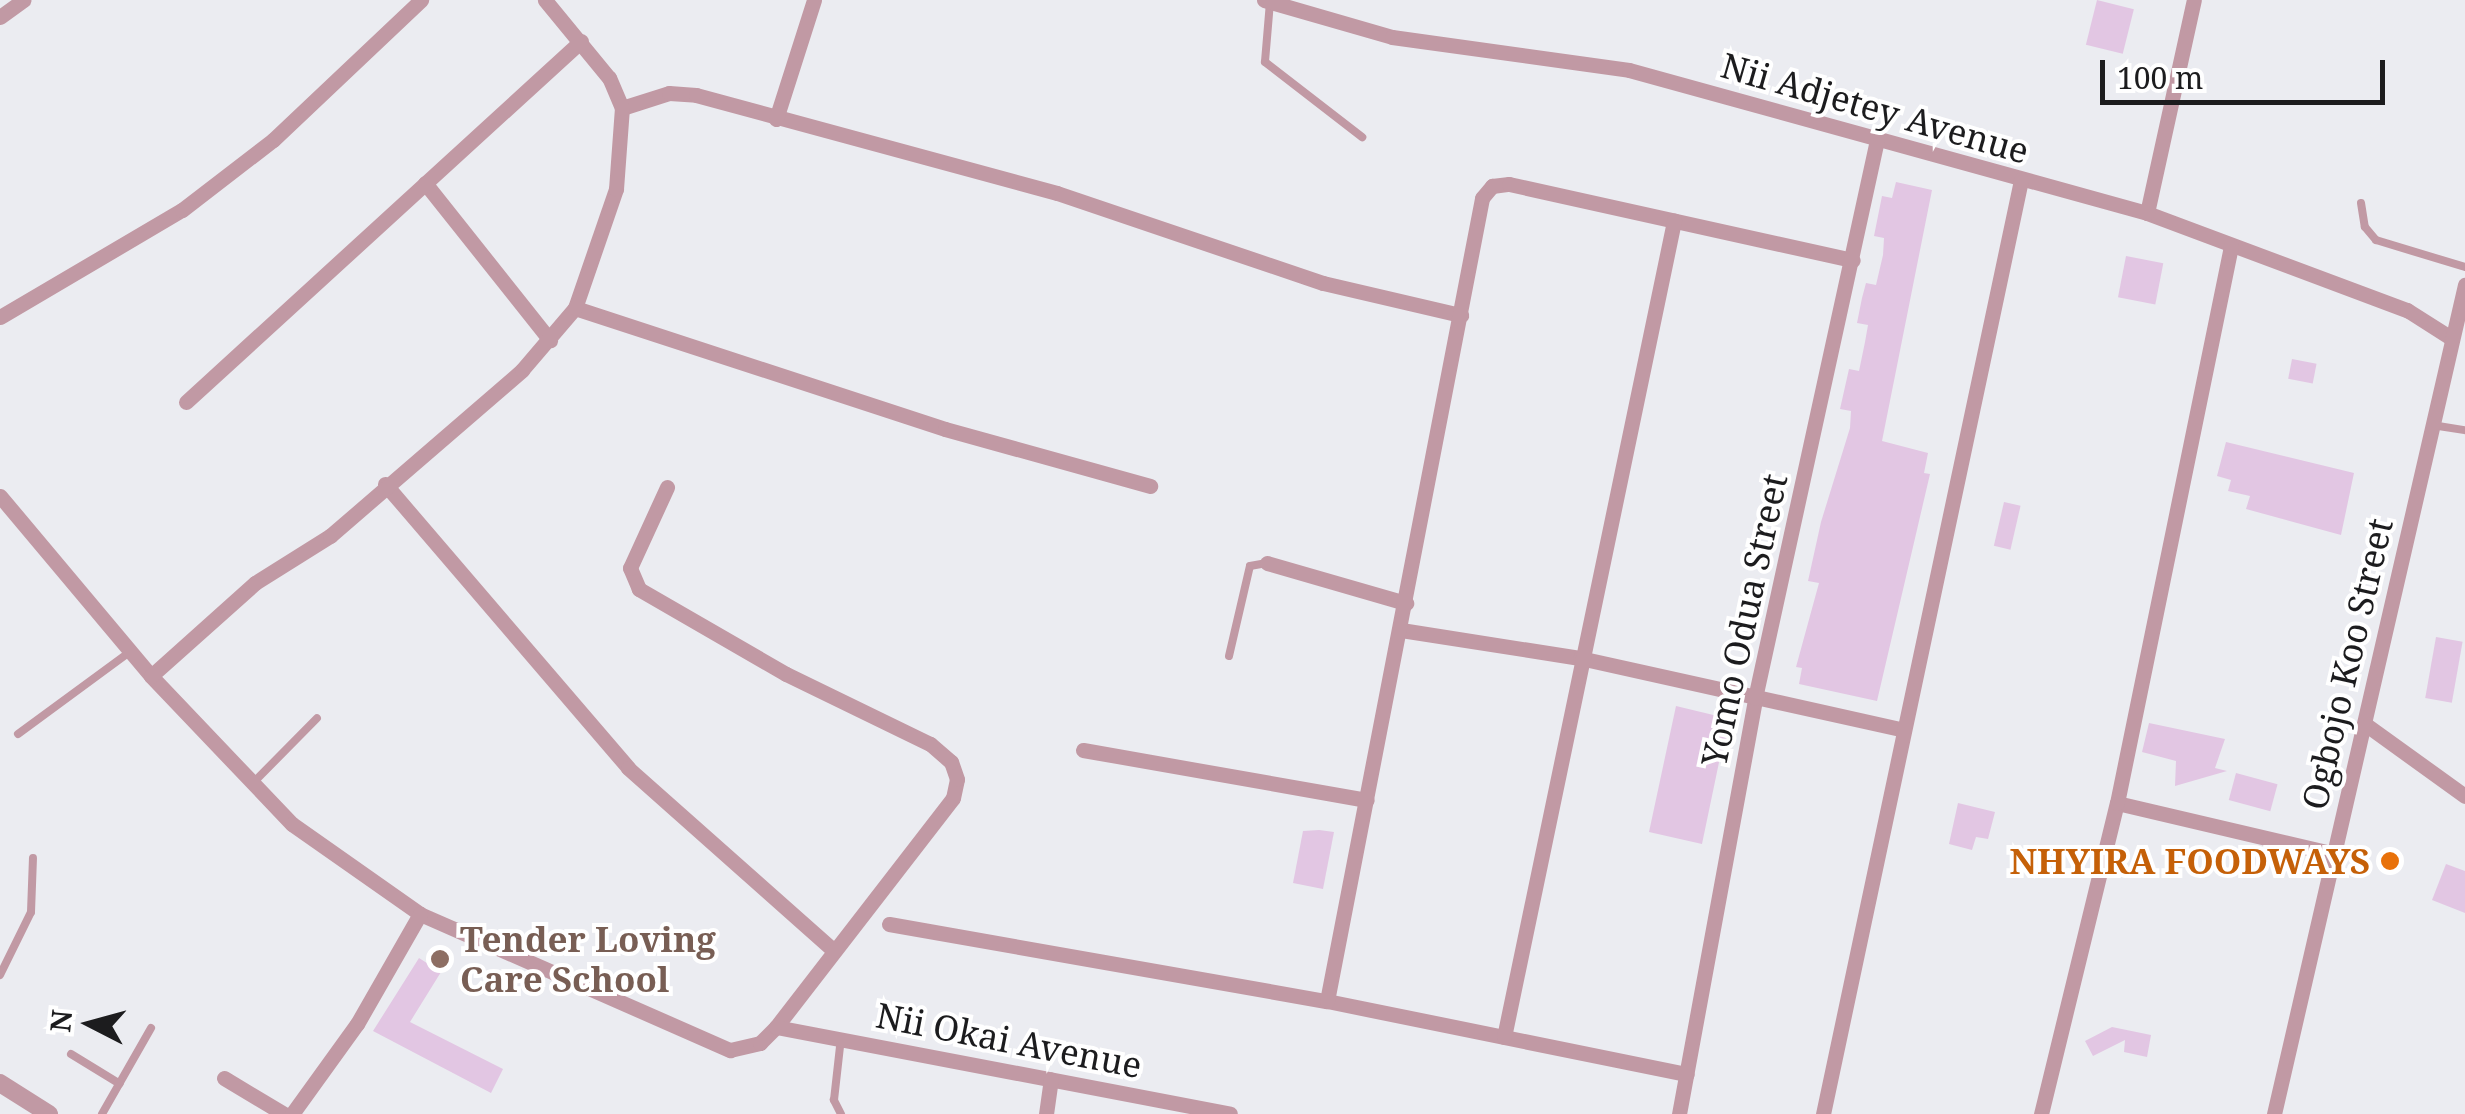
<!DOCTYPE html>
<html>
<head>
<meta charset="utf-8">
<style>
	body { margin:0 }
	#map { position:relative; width:2465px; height:1114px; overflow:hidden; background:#ebecf1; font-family:"Noto Serif",serif }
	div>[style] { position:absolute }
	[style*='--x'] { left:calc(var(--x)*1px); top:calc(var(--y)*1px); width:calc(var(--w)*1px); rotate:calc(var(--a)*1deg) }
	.building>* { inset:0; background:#e2c6e3; transform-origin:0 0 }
	.service>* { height:8px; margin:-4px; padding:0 4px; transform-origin:4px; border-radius:4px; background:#c199a4 }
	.minor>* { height:15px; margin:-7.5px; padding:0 7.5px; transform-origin:7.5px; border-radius:7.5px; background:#c199a4 }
	.tertiary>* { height:18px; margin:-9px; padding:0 9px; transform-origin:9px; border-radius:9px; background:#c199a4 }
	.dots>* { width:28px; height:28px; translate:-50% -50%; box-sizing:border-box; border:5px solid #fff; border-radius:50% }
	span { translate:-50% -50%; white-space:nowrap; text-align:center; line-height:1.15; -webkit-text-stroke:8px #fff; paint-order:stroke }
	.street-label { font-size:35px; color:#1c1c1e }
	.food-label { font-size:35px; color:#c56008; font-weight:700 }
	.right { translate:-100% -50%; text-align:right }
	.education-label { font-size:35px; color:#785e54; font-weight:700 }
	.left { translate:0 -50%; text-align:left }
	.north { position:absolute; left:40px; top:974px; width:100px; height:100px; -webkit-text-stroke:8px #fff; paint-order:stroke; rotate:276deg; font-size:28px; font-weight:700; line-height:40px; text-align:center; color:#1c1c1e }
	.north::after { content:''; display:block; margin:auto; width:35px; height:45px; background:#1c1c1e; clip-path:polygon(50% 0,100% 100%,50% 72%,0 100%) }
	.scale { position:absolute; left:2100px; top:60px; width:285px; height:45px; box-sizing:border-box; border:5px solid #1c1c1e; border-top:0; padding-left:12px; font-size:30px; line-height:35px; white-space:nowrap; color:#1c1c1e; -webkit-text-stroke:8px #fff; paint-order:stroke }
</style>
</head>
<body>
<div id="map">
	<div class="building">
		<div style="left:2097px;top:0;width:38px;height:46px;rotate:14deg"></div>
		<div style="clip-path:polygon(1896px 182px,1932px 190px,1882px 441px,1928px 453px,1924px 473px,1930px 474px,1877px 701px,1799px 684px,1802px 668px,1796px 667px,1819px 583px,1808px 581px,1821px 522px,1850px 428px,1851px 411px,1840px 409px,1849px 369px,1859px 371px,1865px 342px,1868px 325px,1857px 323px,1862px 298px,1866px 283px,1876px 285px,1883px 255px,1884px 238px,1874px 236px,1882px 196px,1892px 198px)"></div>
		<div style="left:2126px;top:256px;width:38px;height:42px;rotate:11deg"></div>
		<div style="left:2292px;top:359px;width:25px;height:20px;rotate:11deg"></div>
		<div style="clip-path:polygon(2226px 442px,2354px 473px,2341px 535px,2246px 509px,2250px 496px,2228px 491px,2231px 480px,2217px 476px)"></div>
		<div style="left:2004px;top:502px;width:17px;height:45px;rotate:13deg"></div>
		<div style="left:2436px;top:637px;width:27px;height:62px;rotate:10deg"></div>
		<div style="clip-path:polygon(1676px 706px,1730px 719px,1726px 733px,1734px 735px,1730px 750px,1722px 748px,1702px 844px,1649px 832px)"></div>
		<div style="clip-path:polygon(2149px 723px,2225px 739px,2215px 768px,2227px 771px,2175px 786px,2176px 761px,2142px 752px)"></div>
		<div style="left:2236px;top:773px;width:43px;height:28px;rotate:15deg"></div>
		<div style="clip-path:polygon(1958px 803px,1995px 812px,1988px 839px,1976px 837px,1972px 850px,1949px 844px)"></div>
		<div style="clip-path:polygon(1319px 830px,1334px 832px,1323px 889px,1293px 883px,1303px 831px)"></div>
		<div style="clip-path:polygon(2446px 864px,2465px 871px,2465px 913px,2432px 900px)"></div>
		<div style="clip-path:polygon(419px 958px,441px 972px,410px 1022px,503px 1069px,491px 1093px,373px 1031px)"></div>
		<div style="clip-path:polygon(2112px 1027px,2151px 1035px,2147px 1057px,2124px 1052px,2125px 1040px,2093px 1056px,2085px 1041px)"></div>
	</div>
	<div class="service">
		<div style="--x:1270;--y:2;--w:60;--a:94.8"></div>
		<div style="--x:1265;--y:62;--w:123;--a:37.7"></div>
		<div style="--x:2361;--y:203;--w:24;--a:81"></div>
		<div style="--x:2365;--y:227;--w:17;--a:50"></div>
		<div style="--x:2376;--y:240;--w:93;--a:16.9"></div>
		<div style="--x:2432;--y:425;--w:33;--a:9"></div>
		<div style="--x:1229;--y:656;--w:92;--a:-76.9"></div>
		<div style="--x:1250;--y:566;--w:17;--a:-10"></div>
		<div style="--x:18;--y:734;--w:140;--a:-36.3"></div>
		<div style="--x:253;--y:783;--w:91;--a:-45.4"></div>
		<div style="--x:0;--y:975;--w:70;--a:-63.8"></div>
		<div style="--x:31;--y:912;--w:54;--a:-87.9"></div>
		<div style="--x:71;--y:1054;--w:57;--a:31.5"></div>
		<div style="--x:102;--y:1114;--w:99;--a:-60.3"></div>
		<div style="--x:841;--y:1114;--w:16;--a:-117"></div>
		<div style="--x:834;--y:1100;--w:62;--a:-83.6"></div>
	</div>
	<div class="minor">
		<div style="--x:1264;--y:0;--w:133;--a:16.1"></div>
		<div style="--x:1392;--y:37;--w:239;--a:7.9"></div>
		<div style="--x:1629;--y:70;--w:537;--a:15.43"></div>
		<div style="--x:2147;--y:213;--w:278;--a:20.5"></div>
		<div style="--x:2407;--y:310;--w:52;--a:32.5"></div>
		<div style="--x:0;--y:17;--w:29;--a:-36"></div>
		<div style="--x:622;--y:108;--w:49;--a:-17.7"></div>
		<div style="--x:669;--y:93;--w:27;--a:4"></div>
		<div style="--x:696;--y:95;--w:374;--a:15.2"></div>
		<div style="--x:1057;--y:193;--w:281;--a:18.7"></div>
		<div style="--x:1323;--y:283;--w:142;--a:13.1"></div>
		<div style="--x:776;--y:119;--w:125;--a:-72.3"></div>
		<div style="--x:425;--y:183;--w:201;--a:51.5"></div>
		<div style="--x:2147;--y:213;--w:218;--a:-77.6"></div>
		<div style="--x:575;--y:308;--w:389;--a:18.1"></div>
		<div style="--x:945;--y:429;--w:213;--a:15.5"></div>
		<div style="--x:0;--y:317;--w:211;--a:-30.5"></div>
		<div style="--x:182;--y:210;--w:115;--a:-37.6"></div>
		<div style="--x:273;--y:140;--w:204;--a:-43.4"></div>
		<div style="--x:186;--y:402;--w:535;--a:-42.42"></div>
		<div style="--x:385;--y:484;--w:374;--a:49.4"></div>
		<div style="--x:628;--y:768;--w:271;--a:41.6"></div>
		<div style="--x:0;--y:496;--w:235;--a:50"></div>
		<div style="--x:151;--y:676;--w:204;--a:46.4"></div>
		<div style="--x:292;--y:824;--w:156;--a:35.1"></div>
		<div style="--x:420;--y:914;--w:339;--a:23.7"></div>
		<div style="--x:730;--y:1050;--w:31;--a:-13"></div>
		<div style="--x:760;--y:1043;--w:23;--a:-45"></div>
		<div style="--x:776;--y:1027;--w:289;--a:-52.3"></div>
		<div style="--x:953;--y:798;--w:19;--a:-78"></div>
		<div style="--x:957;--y:779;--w:18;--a:-109"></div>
		<div style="--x:951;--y:762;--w:28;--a:-139"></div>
		<div style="--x:930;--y:744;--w:160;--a:-154.1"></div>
		<div style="--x:786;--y:674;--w:170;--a:-150"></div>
		<div style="--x:639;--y:589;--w:23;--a:-113"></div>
		<div style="--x:630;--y:568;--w:89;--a:-65.4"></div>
		<div style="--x:1267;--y:563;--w:145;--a:16.1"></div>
		<div style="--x:1401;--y:630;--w:181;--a:8.9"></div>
		<div style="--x:1580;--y:658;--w:329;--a:12.5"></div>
		<div style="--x:151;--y:676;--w:140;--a:-41.8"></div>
		<div style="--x:255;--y:583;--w:89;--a:-32.1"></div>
		<div style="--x:330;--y:536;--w:254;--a:-40.8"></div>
		<div style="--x:522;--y:370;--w:82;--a:-49.5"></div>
		<div style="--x:575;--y:308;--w:126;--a:-71"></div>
		<div style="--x:616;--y:189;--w:81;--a:-85.8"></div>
		<div style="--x:622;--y:108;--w:33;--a:-113"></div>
		<div style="--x:609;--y:78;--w:101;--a:-129.4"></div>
		<div style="--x:2365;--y:724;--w:123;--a:35.8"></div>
		<div style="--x:1083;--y:750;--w:288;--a:10"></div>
		<div style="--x:2117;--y:803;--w:223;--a:13.2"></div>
		<div style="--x:889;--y:924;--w:445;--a:10"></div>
		<div style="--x:1327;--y:1001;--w:367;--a:11.5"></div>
		<div style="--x:1327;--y:1001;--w:818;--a:-79.07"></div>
		<div style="--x:1482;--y:198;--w:16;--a:-50"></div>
		<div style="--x:1492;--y:186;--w:17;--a:-7"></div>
		<div style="--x:1509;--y:184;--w:352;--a:12.5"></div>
		<div style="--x:776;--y:1027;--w:462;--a:10.8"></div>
		<div style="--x:1504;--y:1037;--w:834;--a:-78.23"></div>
		<div style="--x:224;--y:1078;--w:70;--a:31"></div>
		<div style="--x:292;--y:1114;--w:111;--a:-54.2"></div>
		<div style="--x:357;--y:1024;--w:127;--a:-60.2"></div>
		<div style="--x:1046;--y:1114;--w:35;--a:-82"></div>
		<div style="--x:1679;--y:1114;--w:423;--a:-79.6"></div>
		<div style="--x:1755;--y:698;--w:571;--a:-77.67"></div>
		<div style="--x:1823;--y:1114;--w:955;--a:-78.03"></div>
		<div style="--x:2041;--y:1114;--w:320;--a:-76.3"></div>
		<div style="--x:2117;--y:803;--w:569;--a:-78.43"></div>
		<div style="--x:2274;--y:1114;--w:851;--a:-77.03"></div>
	</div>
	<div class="tertiary">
		<div style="--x:0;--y:1083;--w:58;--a:32.3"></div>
	</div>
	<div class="dots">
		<div style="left:2390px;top:861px;background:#e8710a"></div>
		<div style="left:440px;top:959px;background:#8d6e63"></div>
	</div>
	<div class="street-label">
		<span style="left:1875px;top:108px;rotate:16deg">Nii Adjetey Avenue</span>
		<span style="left:1744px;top:620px;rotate:-78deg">Yomo Odua Street</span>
		<span style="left:2347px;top:664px;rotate:-77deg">Ogbojo Koo Street</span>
		<span style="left:1009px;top:1040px;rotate:11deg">Nii Okai Avenue</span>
	</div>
	<div class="food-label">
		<span class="right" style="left:2370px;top:861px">NHYIRA FOODWAYS</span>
	</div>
	<div class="education-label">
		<span class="left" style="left:460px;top:959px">Tender Loving<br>Care School</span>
	</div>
	<div class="north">N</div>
	<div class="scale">100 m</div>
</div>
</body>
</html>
